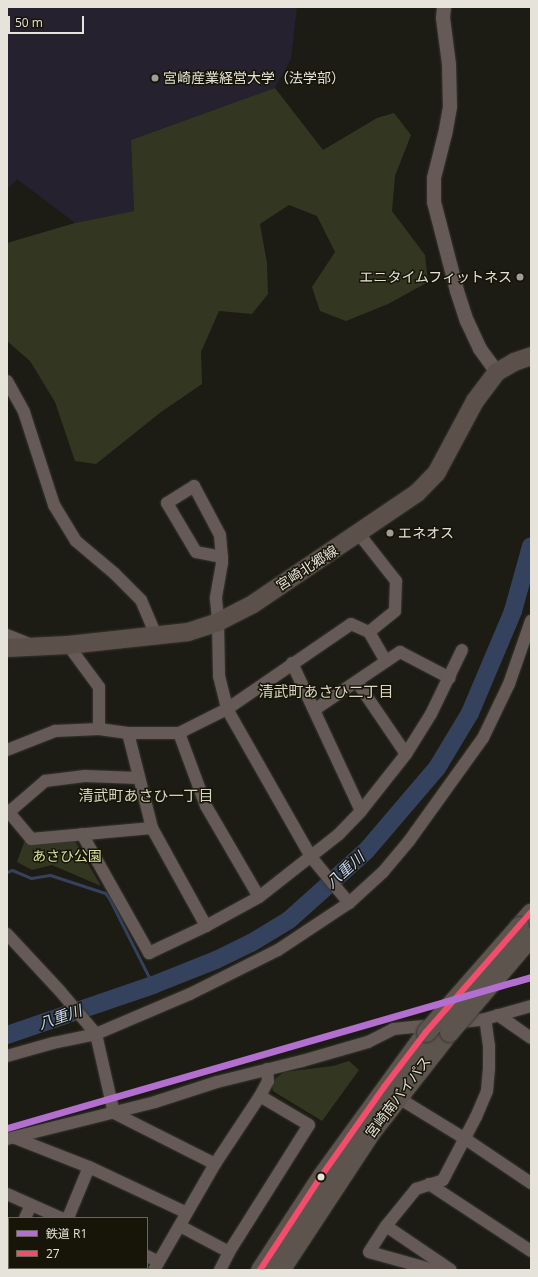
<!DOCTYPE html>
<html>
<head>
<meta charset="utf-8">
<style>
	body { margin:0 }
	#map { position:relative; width:538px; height:1277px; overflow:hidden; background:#1c1b14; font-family:"Open Sans","Noto Sans JP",sans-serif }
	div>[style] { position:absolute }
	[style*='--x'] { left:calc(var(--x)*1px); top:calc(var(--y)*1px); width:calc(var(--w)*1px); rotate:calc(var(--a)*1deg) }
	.education>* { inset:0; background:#25212e }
	.green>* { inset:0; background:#333722 }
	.stream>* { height:3px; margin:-1.5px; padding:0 1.5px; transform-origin:1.5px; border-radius:1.5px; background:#35425e }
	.river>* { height:18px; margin:-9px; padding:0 9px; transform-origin:9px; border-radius:9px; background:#35425e }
	.roads { filter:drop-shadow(0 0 1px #373631) drop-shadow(0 0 1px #373631) }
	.minor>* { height:12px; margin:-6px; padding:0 6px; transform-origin:6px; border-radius:6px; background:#655a55 }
	.tertiary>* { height:14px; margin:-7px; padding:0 7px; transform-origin:7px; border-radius:7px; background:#655a55 }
	.primary>* { height:18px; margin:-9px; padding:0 9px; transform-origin:9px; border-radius:9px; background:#5c514a }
	.trunk>* { height:19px; margin:-9.5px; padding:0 9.5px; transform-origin:9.5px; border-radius:9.5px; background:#5e544e }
	.bridges { filter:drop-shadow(0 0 1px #373631) drop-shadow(0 0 1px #373631) }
	.trunk-bridge>* { height:19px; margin:-9.5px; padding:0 9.5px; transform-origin:9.5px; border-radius:9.5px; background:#5e544e }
	.bus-1>* { height:6px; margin:-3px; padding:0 3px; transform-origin:3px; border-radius:3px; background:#f44d6c }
	.rail-1>* { height:7px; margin:-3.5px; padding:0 3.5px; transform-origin:3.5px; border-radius:3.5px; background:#b36fd0 }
	.dots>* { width:11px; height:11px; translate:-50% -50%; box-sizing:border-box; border:2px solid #171507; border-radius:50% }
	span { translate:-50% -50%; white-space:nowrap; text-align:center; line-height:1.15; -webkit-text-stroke:3px #171507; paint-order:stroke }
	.poi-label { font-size:14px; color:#e5e3da }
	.left { translate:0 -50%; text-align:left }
	.right { translate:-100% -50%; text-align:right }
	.street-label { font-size:14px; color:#e5e3da }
	.park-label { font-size:14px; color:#d7e19f }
	.neighbourhood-label { font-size:15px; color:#d9d7c4 }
	.water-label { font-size:15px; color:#c6d7fa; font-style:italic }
	.frame { position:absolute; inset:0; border:8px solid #e5e3da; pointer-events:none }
	.legend { position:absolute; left:8px; top:1217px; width:140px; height:52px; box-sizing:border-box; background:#171507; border:1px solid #69675b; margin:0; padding:5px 7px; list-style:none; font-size:12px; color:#e5e3da }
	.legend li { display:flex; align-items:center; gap:8px; height:20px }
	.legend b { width:20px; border:1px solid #69675b }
	.scale { position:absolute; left:8px; top:16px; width:76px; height:18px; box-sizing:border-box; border:2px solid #e5e3da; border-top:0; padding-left:5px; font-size:12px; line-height:14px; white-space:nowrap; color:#e5e3da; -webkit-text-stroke:3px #171507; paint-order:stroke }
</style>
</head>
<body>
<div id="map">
	<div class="education">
		<div style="clip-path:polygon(7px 7px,297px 7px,291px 59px,275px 88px,131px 140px,134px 211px,75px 223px,17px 179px,7px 190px)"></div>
	</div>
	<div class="green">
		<div style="clip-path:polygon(275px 88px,323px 150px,377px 118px,394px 113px,411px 135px,395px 176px,392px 211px,425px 255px,428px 282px,388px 304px,346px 321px,320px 311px,312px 287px,335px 252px,317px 216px,289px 205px,260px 224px,267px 263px,268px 294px,252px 314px,219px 311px,201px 352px,202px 384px,161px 412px,96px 464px,75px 461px,55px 402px,30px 361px,7px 341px,7px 243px,75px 223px,134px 211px,131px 140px)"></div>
		<div style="clip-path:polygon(25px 840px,75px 841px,101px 886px,52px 865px,32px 870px,17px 862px)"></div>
		<div style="clip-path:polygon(349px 1061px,359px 1070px,322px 1121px,273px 1091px,272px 1086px,276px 1078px,284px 1072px,333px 1066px)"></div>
	</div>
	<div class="stream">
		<div style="--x:7;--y:872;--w:5;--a:-22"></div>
		<div style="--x:12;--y:870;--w:21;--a:23"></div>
		<div style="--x:31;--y:878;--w:19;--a:-9"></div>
		<div style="--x:50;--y:875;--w:58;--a:18.1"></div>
		<div style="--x:105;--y:893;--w:6;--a:51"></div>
		<div style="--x:109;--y:898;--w:97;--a:63.2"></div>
	</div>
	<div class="river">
		<div style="--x:7;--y:1035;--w:154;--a:-18.9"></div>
		<div style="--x:153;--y:985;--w:68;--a:-21.6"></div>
		<div style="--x:216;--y:960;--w:39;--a:-26"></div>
		<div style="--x:251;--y:943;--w:44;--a:-31.2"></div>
		<div style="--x:289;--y:920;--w:103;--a:-41.9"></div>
		<div style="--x:366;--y:851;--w:109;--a:-49.5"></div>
		<div style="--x:437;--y:768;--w:64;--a:-59"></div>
		<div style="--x:470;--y:713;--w:111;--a:-67.1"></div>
		<div style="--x:513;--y:611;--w:67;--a:-74.5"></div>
	</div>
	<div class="roads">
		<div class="minor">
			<div style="--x:7;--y:381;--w:35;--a:61"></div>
			<div style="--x:24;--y:412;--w:98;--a:72.1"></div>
			<div style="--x:54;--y:505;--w:42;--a:58.6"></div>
			<div style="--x:76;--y:541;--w:51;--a:40.2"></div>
			<div style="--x:115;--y:574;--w:37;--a:45"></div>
			<div style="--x:141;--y:600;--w:39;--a:67"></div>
			<div style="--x:359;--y:534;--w:60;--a:51.8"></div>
			<div style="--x:396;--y:581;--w:30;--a:92"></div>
			<div style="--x:395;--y:611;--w:33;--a:141"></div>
			<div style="--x:222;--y:557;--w:26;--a:-169"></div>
			<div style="--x:196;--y:552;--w:57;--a:-120.6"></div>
			<div style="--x:167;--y:503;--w:32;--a:-32"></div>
			<div style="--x:194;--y:486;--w:55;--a:62"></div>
			<div style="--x:220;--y:535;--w:22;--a:85"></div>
			<div style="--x:222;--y:557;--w:6;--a:90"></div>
			<div style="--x:222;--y:563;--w:36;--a:100"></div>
			<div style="--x:216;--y:598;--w:24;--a:85"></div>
			<div style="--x:218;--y:622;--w:54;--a:88.9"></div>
			<div style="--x:219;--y:676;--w:34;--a:76"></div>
			<div style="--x:227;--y:709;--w:170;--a:60.4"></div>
			<div style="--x:311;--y:857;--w:60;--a:50.4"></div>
			<div style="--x:7;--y:635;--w:27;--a:22"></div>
			<div style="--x:68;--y:645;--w:52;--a:53.6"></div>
			<div style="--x:99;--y:687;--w:42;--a:90"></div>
			<div style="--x:292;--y:663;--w:163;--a:65"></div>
			<div style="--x:357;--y:682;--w:87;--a:55.8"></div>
			<div style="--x:314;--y:710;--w:104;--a:-34"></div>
			<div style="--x:400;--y:652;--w:56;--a:27.5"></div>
			<div style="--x:128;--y:733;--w:98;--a:75.8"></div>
			<div style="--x:152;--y:828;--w:112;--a:61.1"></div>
			<div style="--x:179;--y:733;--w:78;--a:69.7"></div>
			<div style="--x:206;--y:806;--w:105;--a:59.8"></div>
			<div style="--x:7;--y:750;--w:52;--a:-21.6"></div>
			<div style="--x:55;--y:731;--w:44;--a:-2.6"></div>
			<div style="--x:99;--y:729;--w:29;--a:8"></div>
			<div style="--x:128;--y:733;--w:51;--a:0"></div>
			<div style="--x:179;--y:733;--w:54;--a:-26.6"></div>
			<div style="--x:227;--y:709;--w:150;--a:-34.4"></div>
			<div style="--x:351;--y:624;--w:20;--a:24"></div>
			<div style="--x:369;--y:632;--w:34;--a:60"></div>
			<div style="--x:7;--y:810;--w:38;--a:50"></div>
			<div style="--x:31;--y:839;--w:121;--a:-5.2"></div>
			<div style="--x:9;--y:812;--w:48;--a:-40.7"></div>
			<div style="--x:45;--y:781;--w:40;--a:-7.1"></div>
			<div style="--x:85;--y:776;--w:53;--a:2.2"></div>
			<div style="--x:82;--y:834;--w:137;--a:60.6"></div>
			<div style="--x:149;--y:953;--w:63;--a:-25.3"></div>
			<div style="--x:206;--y:926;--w:60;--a:-28.7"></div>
			<div style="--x:259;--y:897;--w:102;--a:-38.2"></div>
			<div style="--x:339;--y:834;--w:32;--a:-46"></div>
			<div style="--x:361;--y:811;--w:73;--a:-51.7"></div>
			<div style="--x:406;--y:754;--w:47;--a:-58"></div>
			<div style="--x:431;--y:714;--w:71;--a:-64.2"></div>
			<div style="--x:7;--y:934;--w:78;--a:47.1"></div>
			<div style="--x:60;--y:991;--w:56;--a:50.1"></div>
			<div style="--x:96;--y:1034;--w:81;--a:77.2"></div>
			<div style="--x:498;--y:1015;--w:40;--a:34.9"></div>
			<div style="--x:454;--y:1023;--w:31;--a:-7"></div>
			<div style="--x:485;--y:1019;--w:48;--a:-15.8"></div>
			<div style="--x:7;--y:1056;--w:48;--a:-15.8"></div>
			<div style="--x:53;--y:1043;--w:44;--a:-11.8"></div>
			<div style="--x:96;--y:1034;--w:102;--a:-23.1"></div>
			<div style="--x:190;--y:994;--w:98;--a:-26.6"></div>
			<div style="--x:278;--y:950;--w:85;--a:-33.5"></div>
			<div style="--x:349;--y:903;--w:46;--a:-42.4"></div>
			<div style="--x:383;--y:872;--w:40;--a:-50"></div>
			<div style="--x:409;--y:841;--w:127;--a:-54.3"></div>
			<div style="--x:483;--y:738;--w:60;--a:-64.3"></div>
			<div style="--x:509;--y:684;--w:67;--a:-70.8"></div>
			<div style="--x:397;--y:1097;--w:79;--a:31.5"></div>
			<div style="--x:464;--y:1138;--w:81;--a:33.9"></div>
			<div style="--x:114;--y:1113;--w:113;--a:26.8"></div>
			<div style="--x:15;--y:1138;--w:79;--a:21.4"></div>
			<div style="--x:89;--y:1167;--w:108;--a:25.1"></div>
			<div style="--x:7;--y:1139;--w:153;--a:-14"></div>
			<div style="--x:155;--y:1102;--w:65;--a:-17.9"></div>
			<div style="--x:217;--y:1082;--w:88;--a:-13.9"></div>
			<div style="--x:302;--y:1061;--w:69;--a:-16.1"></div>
			<div style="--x:368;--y:1042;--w:28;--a:-27"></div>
			<div style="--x:393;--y:1029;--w:41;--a:-5.6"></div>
			<div style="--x:429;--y:1184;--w:122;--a:33.3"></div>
			<div style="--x:7;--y:1194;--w:59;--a:24"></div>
			<div style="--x:25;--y:1218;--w:14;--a:-65"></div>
			<div style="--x:68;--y:1218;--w:55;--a:-67.6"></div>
			<div style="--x:180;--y:1226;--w:55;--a:28"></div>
			<div style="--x:386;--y:1226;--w:78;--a:34.1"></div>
			<div style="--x:147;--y:1256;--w:13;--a:27"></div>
			<div style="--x:7;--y:1263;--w:4;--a:-63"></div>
			<div style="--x:47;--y:1268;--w:4;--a:27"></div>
			<div style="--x:154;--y:1270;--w:122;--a:-60.1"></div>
			<div style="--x:215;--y:1164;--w:82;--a:-56.5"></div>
			<div style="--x:260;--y:1096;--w:17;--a:-62"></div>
			<div style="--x:268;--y:1081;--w:12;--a:-95"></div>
			<div style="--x:220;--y:1270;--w:20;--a:-63"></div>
			<div style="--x:229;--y:1252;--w:150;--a:-57.8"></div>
			<div style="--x:309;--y:1125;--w:57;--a:-149.4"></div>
			<div style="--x:434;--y:1270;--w:67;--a:-164.5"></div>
			<div style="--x:369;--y:1252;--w:31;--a:-57"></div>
			<div style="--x:386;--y:1226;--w:48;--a:-51"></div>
			<div style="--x:416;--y:1189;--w:28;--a:-18"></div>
			<div style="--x:443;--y:1180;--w:71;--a:-62.4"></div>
			<div style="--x:476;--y:1117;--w:28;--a:-67"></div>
			<div style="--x:487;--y:1091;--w:22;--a:-85"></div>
			<div style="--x:489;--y:1069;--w:23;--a:-90"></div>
			<div style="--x:489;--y:1046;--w:27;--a:-98"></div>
		</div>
		<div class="tertiary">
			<div style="--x:444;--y:7;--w:11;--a:95"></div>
			<div style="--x:443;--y:18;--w:46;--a:82.6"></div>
			<div style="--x:449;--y:64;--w:43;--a:88.7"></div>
			<div style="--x:450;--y:107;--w:27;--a:100"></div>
			<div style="--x:445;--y:134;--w:45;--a:104"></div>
			<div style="--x:434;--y:178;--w:24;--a:90"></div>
			<div style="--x:434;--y:202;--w:92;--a:75.5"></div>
			<div style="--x:457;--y:291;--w:32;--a:72"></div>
			<div style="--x:467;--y:321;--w:31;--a:65"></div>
			<div style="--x:480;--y:349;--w:29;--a:54"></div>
		</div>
		<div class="primary">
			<div style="--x:7;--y:648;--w:61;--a:-2.8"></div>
			<div style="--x:68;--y:645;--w:121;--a:-6.2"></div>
			<div style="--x:188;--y:632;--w:32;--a:-18"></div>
			<div style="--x:218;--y:622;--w:39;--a:-27"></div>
			<div style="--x:253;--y:604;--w:198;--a:-34.1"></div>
			<div style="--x:417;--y:493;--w:29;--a:-46"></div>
			<div style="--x:437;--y:472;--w:81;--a:-61.8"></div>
			<div style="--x:475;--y:401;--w:36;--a:-53"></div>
			<div style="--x:497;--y:372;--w:20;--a:-30"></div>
			<div style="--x:514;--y:362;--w:18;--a:-19"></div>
		</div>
		<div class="trunk">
			<div style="--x:519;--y:926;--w:18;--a:-49"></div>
			<div style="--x:260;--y:1270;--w:113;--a:-56.9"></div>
			<div style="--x:322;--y:1175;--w:177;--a:-54"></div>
			<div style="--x:280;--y:1270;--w:164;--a:-56.7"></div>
			<div style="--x:370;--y:1133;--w:128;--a:-52"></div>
		</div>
	</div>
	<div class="bridges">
		<div class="trunk-bridge">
			<div style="--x:426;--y:1032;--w:141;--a:-48.7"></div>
			<div style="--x:449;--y:1032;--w:126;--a:-49.5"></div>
		</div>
	</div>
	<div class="bus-1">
		<div style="--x:260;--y:1270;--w:113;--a:-56.9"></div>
		<div style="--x:322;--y:1175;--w:108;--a:-54.8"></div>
		<div style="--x:384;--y:1087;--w:69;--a:-52.6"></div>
		<div style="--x:426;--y:1032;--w:159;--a:-48.8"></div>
	</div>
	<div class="rail-1">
		<div style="--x:7;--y:1128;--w:545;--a:-16.08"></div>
	</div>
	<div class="dots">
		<div style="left:155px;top:78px;background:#9f9d95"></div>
		<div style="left:520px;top:277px;background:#9f9d95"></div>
		<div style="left:390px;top:533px;background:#9f9d95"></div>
		<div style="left:321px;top:1177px;background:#e5e3da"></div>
	</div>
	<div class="poi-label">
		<span class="left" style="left:163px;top:78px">宮崎産業経営大学（法学部）</span>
		<span class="right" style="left:512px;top:277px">エニタイムフィットネス</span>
		<span class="left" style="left:398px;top:533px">エネオス</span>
	</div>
	<div class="street-label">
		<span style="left:307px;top:568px;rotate:-33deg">宮崎北郷線</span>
		<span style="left:398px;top:1097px;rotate:-53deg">宮崎南バイパス</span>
	</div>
	<div class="park-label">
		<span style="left:67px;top:856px">あさひ公園</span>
	</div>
	<div class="neighbourhood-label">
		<span style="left:326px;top:692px">清武町あさひ二丁目</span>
		<span style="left:146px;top:796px">清武町あさひ一丁目</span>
	</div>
	<div class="water-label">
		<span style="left:345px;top:870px;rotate:-42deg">八重川</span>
		<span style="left:60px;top:1017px;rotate:-19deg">八重川</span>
	</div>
	<div class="frame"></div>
	<ul class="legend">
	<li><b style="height:5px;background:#b36fd0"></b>鉄道 R1</li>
	<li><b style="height:5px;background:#f44d6c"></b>27</li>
	</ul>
	<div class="scale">50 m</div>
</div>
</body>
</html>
